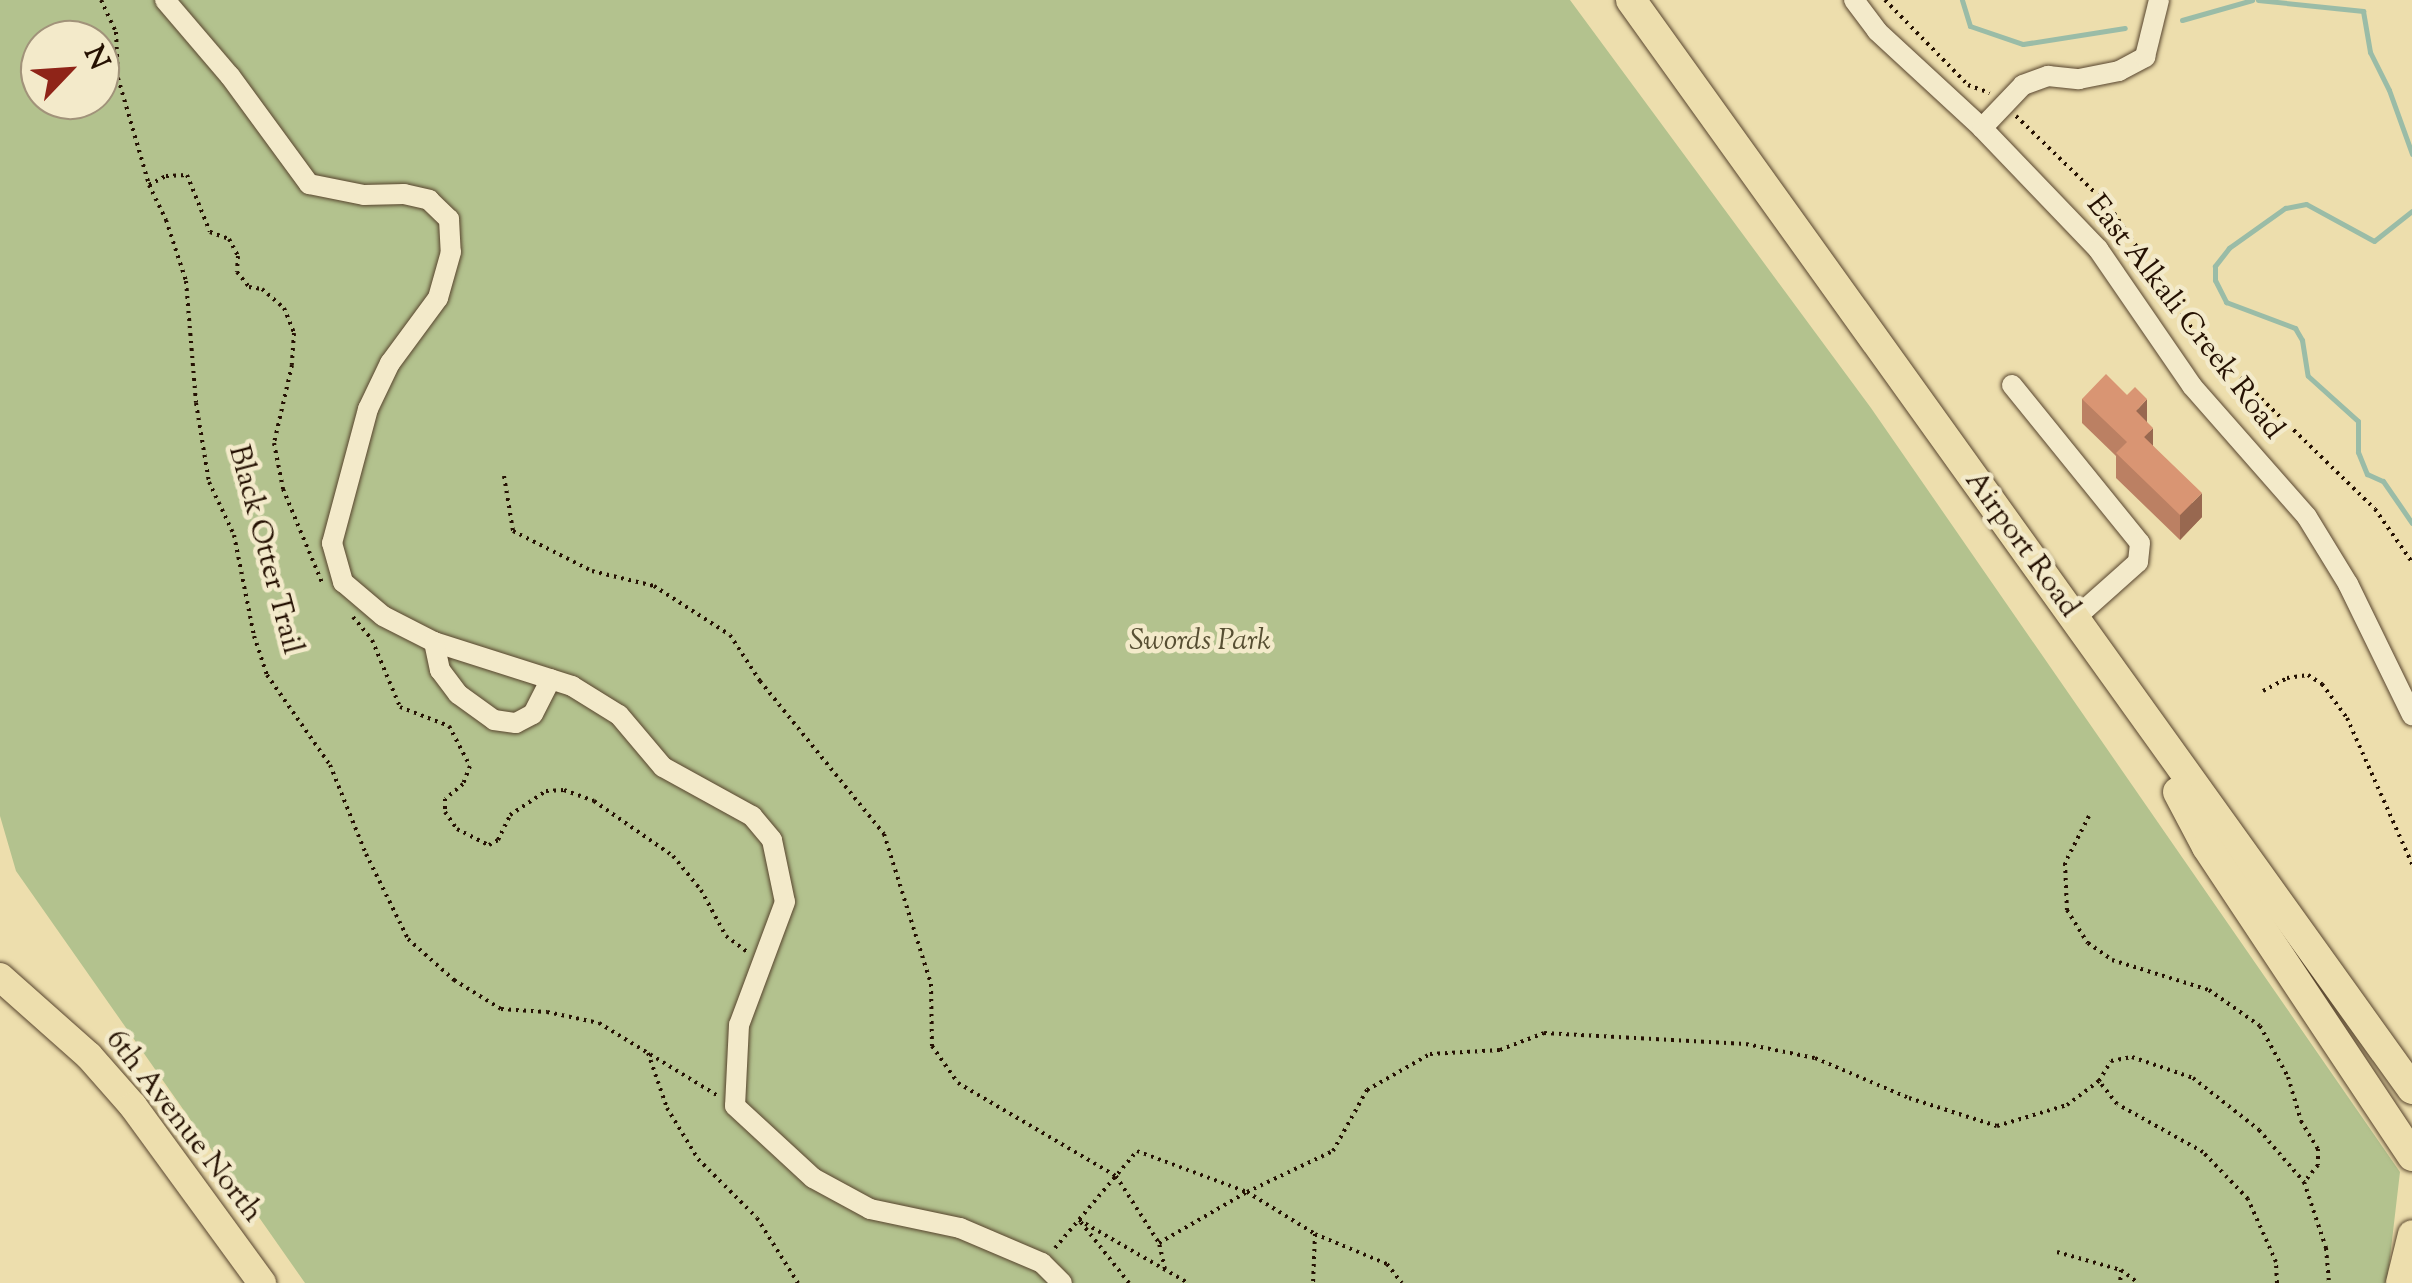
<!DOCTYPE html>
<html>
<head>
<meta charset="utf-8">
<style>
	body { margin:0 }
	#map { position:relative; width:2412px; height:1283px; overflow:hidden; background:#eddead; font-family:"Sorts Mill Goudy",serif }
	div>[style] { position:absolute }
	[style*='--x'] { left:calc(var(--x)*1px); top:calc(var(--y)*1px); width:calc(var(--w)*1px); rotate:calc(var(--a)*1deg) }
	.green>* { inset:0; background:#b3c28e }
	.stream>* { height:5px; margin:-2.5px; padding:0 2.5px; transform-origin:2.5px; border-radius:2.5px; background:#9abca7 }
	.path>* { height:4px; margin-top:-2px; transform-origin:0; background:repeating-linear-gradient(90deg,#251102 0 2.5px,transparent 0 7.5px) }
	.roads { filter:drop-shadow(0 0 2px #57442d) drop-shadow(0 0 2px #57442d) }
	.minor>* { height:20px; margin:-10px; padding:0 10px; transform-origin:10px; border-radius:10px; background:#f3eaca }
	.major>* { height:28px; margin:-14px; padding:0 14px; transform-origin:14px; border-radius:14px; background:#eddead }
	.highway>* { height:30px; margin:-15px; padding:0 15px; transform-origin:15px; border-radius:15px; background:#eddead }
	.wall>* { inset:0; background:#bb8063 }
	.shaded-wall>* { inset:0; background:#986850 }
	.building>* { inset:0; background:#d99573 }
	span { translate:-50% -50%; white-space:nowrap; text-align:center; line-height:1.15; -webkit-text-stroke:9px #f3eaca; paint-order:stroke }
	.street-label { font-size:30px; color:#251102 }
	.park-label { font-size:30px; color:#574f33; font-style:italic }
	.north { position:absolute; left:20px; top:20px; width:100px; height:100px; box-sizing:border-box; background:#f3eaca; border:2px solid #a1937a; border-radius:50%; rotate:65deg; font-size:28px; font-weight:700; line-height:40px; text-align:center; color:#251102 }
	.north::after { content:''; display:block; margin:auto; width:35px; height:45px; background:#8f2418; clip-path:polygon(50% 0,100% 100%,50% 72%,0 100%) }
</style>
</head>
<body>
<div id="map">
	<div class="green">
		<div style="clip-path:polygon(evenodd,0 0,1570px 0,1871px 408px,2400px 1172px,2387px 1283px,305px 1283px,16px 871px,0 816px,0 0,40px 40px,100px 40px,100px 100px,40px 100px,40px 40px)"></div>
	</div>
	<div class="stream">
		<div style="--x:1962;--y:0;--w:27;--a:73"></div>
		<div style="--x:1970;--y:26;--w:56;--a:18.8"></div>
		<div style="--x:2023;--y:44;--w:103;--a:-8.9"></div>
		<div style="--x:2258;--y:0;--w:106;--a:6"></div>
		<div style="--x:2363;--y:11;--w:42;--a:80.3"></div>
		<div style="--x:2370;--y:52;--w:42;--a:63.4"></div>
		<div style="--x:2389;--y:90;--w:68;--a:70.2"></div>
		<div style="--x:2182;--y:20;--w:73;--a:-15.9"></div>
		<div style="--x:2412;--y:211;--w:48;--a:141.7"></div>
		<div style="--x:2374;--y:241;--w:77;--a:-151.4"></div>
		<div style="--x:2306;--y:204;--w:21;--a:169"></div>
		<div style="--x:2285;--y:208;--w:69;--a:144.5"></div>
		<div style="--x:2229;--y:248;--w:23;--a:128"></div>
		<div style="--x:2215;--y:266;--w:14;--a:90"></div>
		<div style="--x:2215;--y:280;--w:25;--a:63"></div>
		<div style="--x:2226;--y:302;--w:74;--a:20.6"></div>
		<div style="--x:2295;--y:328;--w:14;--a:60"></div>
		<div style="--x:2302;--y:340;--w:36;--a:81"></div>
		<div style="--x:2308;--y:376;--w:67;--a:42"></div>
		<div style="--x:2358;--y:421;--w:31;--a:90"></div>
		<div style="--x:2358;--y:452;--w:24;--a:68"></div>
		<div style="--x:2367;--y:474;--w:17;--a:24"></div>
		<div style="--x:2383;--y:481;--w:51;--a:55.4"></div>
	</div>
	<div class="path">
		<div style="--x:101;--y:0;--w:35;--a:65"></div>
		<div style="--x:116;--y:32;--w:46;--a:87.5"></div>
		<div style="--x:118;--y:78;--w:111;--a:73.8"></div>
		<div style="--x:149;--y:185;--w:39;--a:64"></div>
		<div style="--x:166;--y:220;--w:64;--a:71.8"></div>
		<div style="--x:186;--y:281;--w:122;--a:85.3"></div>
		<div style="--x:196;--y:403;--w:80;--a:80.7"></div>
		<div style="--x:209;--y:482;--w:59;--a:64.7"></div>
		<div style="--x:234;--y:535;--w:103;--a:78.8"></div>
		<div style="--x:254;--y:636;--w:41;--a:71.6"></div>
		<div style="--x:267;--y:675;--w:110;--a:55"></div>
		<div style="--x:330;--y:765;--w:96;--a:68"></div>
		<div style="--x:366;--y:854;--w:95;--a:63.7"></div>
		<div style="--x:408;--y:939;--w:62;--a:41.7"></div>
		<div style="--x:454;--y:980;--w:55;--a:31.7"></div>
		<div style="--x:501;--y:1009;--w:46;--a:3.7"></div>
		<div style="--x:547;--y:1012;--w:53;--a:11.9"></div>
		<div style="--x:599;--y:1023;--w:140;--a:31.5"></div>
		<div style="--x:1885;--y:0;--w:119;--a:45.7"></div>
		<div style="--x:1968;--y:85;--w:23;--a:20"></div>
		<div style="--x:2016;--y:116;--w:131;--a:44.1"></div>
		<div style="--x:2110;--y:207;--w:156;--a:56"></div>
		<div style="--x:2197;--y:336;--w:248;--a:44.2"></div>
		<div style="--x:2375;--y:509;--w:65;--a:55.1"></div>
		<div style="--x:149;--y:185;--w:19;--a:-28"></div>
		<div style="--x:166;--y:176;--w:21;--a:-3"></div>
		<div style="--x:187;--y:175;--w:61;--a:68"></div>
		<div style="--x:210;--y:232;--w:20;--a:20"></div>
		<div style="--x:229;--y:239;--w:19;--a:62"></div>
		<div style="--x:238;--y:256;--w:16;--a:94"></div>
		<div style="--x:237;--y:272;--w:19;--a:51"></div>
		<div style="--x:249;--y:287;--w:13;--a:9"></div>
		<div style="--x:262;--y:289;--w:29;--a:41"></div>
		<div style="--x:284;--y:308;--w:27;--a:68"></div>
		<div style="--x:294;--y:333;--w:32;--a:94"></div>
		<div style="--x:292;--y:365;--w:80;--a:103"></div>
		<div style="--x:274;--y:443;--w:47;--a:78.9"></div>
		<div style="--x:283;--y:489;--w:104;--a:67.4"></div>
		<div style="--x:504;--y:476;--w:56;--a:80.7"></div>
		<div style="--x:513;--y:531;--w:89;--a:26.9"></div>
		<div style="--x:592;--y:571;--w:64;--a:13.6"></div>
		<div style="--x:654;--y:586;--w:90;--a:32.8"></div>
		<div style="--x:730;--y:635;--w:55;--a:56.9"></div>
		<div style="--x:760;--y:681;--w:197;--a:51"></div>
		<div style="--x:884;--y:834;--w:157;--a:72.6"></div>
		<div style="--x:931;--y:984;--w:62;--a:89.1"></div>
		<div style="--x:932;--y:1046;--w:45;--a:54.9"></div>
		<div style="--x:958;--y:1083;--w:183;--a:30.5"></div>
		<div style="--x:1116;--y:1176;--w:80;--a:57.3"></div>
		<div style="--x:353;--y:617;--w:30;--a:50"></div>
		<div style="--x:372;--y:640;--w:73;--a:67.3"></div>
		<div style="--x:400;--y:707;--w:53;--a:21.2"></div>
		<div style="--x:449;--y:726;--w:45;--a:62.3"></div>
		<div style="--x:470;--y:766;--w:19;--a:111"></div>
		<div style="--x:463;--y:784;--w:23;--a:140"></div>
		<div style="--x:445;--y:799;--w:13;--a:90"></div>
		<div style="--x:445;--y:812;--w:21;--a:55"></div>
		<div style="--x:457;--y:829;--w:36;--a:27"></div>
		<div style="--x:489;--y:845;--w:10;--a:-29"></div>
		<div style="--x:498;--y:840;--w:28;--a:-64"></div>
		<div style="--x:510;--y:815;--w:43;--a:-33.7"></div>
		<div style="--x:546;--y:791;--w:18;--a:-3"></div>
		<div style="--x:564;--y:790;--w:32;--a:20"></div>
		<div style="--x:594;--y:801;--w:96;--a:34.8"></div>
		<div style="--x:673;--y:856;--w:44;--a:50.5"></div>
		<div style="--x:701;--y:890;--w:52;--a:61.5"></div>
		<div style="--x:726;--y:936;--w:26;--a:37"></div>
		<div style="--x:2263;--y:691;--w:27;--a:-28"></div>
		<div style="--x:2287;--y:678;--w:21;--a:-8"></div>
		<div style="--x:2308;--y:675;--w:17;--a:33"></div>
		<div style="--x:2322;--y:684;--w:42;--a:53.7"></div>
		<div style="--x:2347;--y:718;--w:160;--a:66"></div>
		<div style="--x:2089;--y:816;--w:53;--a:117.1"></div>
		<div style="--x:2065;--y:863;--w:47;--a:87.6"></div>
		<div style="--x:2067;--y:910;--w:39;--a:58"></div>
		<div style="--x:2088;--y:943;--w:29;--a:35"></div>
		<div style="--x:2112;--y:960;--w:102;--a:17.2"></div>
		<div style="--x:2209;--y:990;--w:62;--a:35.2"></div>
		<div style="--x:2260;--y:1026;--w:58;--a:61.2"></div>
		<div style="--x:2288;--y:1077;--w:46;--a:73.5"></div>
		<div style="--x:2301;--y:1121;--w:33;--a:59"></div>
		<div style="--x:2318;--y:1149;--w:16;--a:90"></div>
		<div style="--x:2318;--y:1165;--w:22;--a:129"></div>
		<div style="--x:648;--y:1053;--w:58;--a:70.9"></div>
		<div style="--x:667;--y:1108;--w:60;--a:58.7"></div>
		<div style="--x:698;--y:1159;--w:83;--a:45"></div>
		<div style="--x:757;--y:1218;--w:77;--a:57.8"></div>
		<div style="--x:1315;--y:1234;--w:78;--a:22.6"></div>
		<div style="--x:1387;--y:1264;--w:24;--a:52"></div>
		<div style="--x:1055;--y:1248;--w:127;--a:-49.8"></div>
		<div style="--x:1137;--y:1151;--w:117;--a:20.4"></div>
		<div style="--x:1247;--y:1192;--w:95;--a:-25.5"></div>
		<div style="--x:1333;--y:1151;--w:70;--a:-60.9"></div>
		<div style="--x:1367;--y:1090;--w:73;--a:-29.7"></div>
		<div style="--x:1430;--y:1054;--w:70;--a:-3.3"></div>
		<div style="--x:1500;--y:1050;--w:47;--a:-21.1"></div>
		<div style="--x:1544;--y:1033;--w:202;--a:3.1"></div>
		<div style="--x:1746;--y:1044;--w:70;--a:11.5"></div>
		<div style="--x:1815;--y:1058;--w:102;--a:23.1"></div>
		<div style="--x:1909;--y:1098;--w:92;--a:17.7"></div>
		<div style="--x:1997;--y:1126;--w:73;--a:-16.7"></div>
		<div style="--x:2067;--y:1105;--w:40;--a:-37"></div>
		<div style="--x:2057;--y:1252;--w:66;--a:15.7"></div>
		<div style="--x:2121;--y:1270;--w:13;--a:94"></div>
		<div style="--x:1165;--y:1269;--w:27;--a:-103"></div>
		<div style="--x:1159;--y:1243;--w:102;--a:-30.1"></div>
		<div style="--x:1247;--y:1192;--w:80;--a:31.7"></div>
		<div style="--x:1315;--y:1234;--w:49;--a:92.3"></div>
		<div style="--x:2121;--y:1270;--w:21;--a:37"></div>
		<div style="--x:1129;--y:1283;--w:80;--a:-128.4"></div>
		<div style="--x:1079;--y:1220;--w:126;--a:30"></div>
		<div style="--x:2277;--y:1283;--w:21;--a:-93"></div>
		<div style="--x:2276;--y:1262;--w:69;--a:-114"></div>
		<div style="--x:2248;--y:1199;--w:65;--a:-133.8"></div>
		<div style="--x:2203;--y:1152;--w:98;--a:-150.8"></div>
		<div style="--x:2117;--y:1104;--w:29;--a:-128"></div>
		<div style="--x:2099;--y:1081;--w:23;--a:-59"></div>
		<div style="--x:2111;--y:1061;--w:21;--a:-11"></div>
		<div style="--x:2132;--y:1057;--w:65;--a:19"></div>
		<div style="--x:2193;--y:1078;--w:84;--a:38.2"></div>
		<div style="--x:2259;--y:1130;--w:69;--a:49.1"></div>
		<div style="--x:2304;--y:1182;--w:70;--a:71.6"></div>
		<div style="--x:2326;--y:1248;--w:35;--a:85"></div>
	</div>
	<div class="roads">
		<div class="minor">
			<div style="--x:165;--y:0;--w:100;--a:49.5"></div>
			<div style="--x:230;--y:76;--w:134;--a:53.8"></div>
			<div style="--x:309;--y:184;--w:56;--a:11.3"></div>
			<div style="--x:364;--y:195;--w:40;--a:-1.4"></div>
			<div style="--x:404;--y:194;--w:26;--a:13"></div>
			<div style="--x:429;--y:200;--w:28;--a:44"></div>
			<div style="--x:449;--y:219;--w:33;--a:87"></div>
			<div style="--x:451;--y:252;--w:48;--a:105.8"></div>
			<div style="--x:438;--y:298;--w:81;--a:126.4"></div>
			<div style="--x:390;--y:363;--w:51;--a:115.6"></div>
			<div style="--x:368;--y:409;--w:139;--a:105"></div>
			<div style="--x:332;--y:543;--w:41;--a:74.2"></div>
			<div style="--x:343;--y:582;--w:52;--a:40.4"></div>
			<div style="--x:383;--y:616;--w:57;--a:27"></div>
			<div style="--x:434;--y:642;--w:145;--a:17.7"></div>
			<div style="--x:572;--y:686;--w:55;--a:31.7"></div>
			<div style="--x:619;--y:715;--w:68;--a:49.8"></div>
			<div style="--x:663;--y:767;--w:102;--a:28.8"></div>
			<div style="--x:752;--y:816;--w:31;--a:50"></div>
			<div style="--x:772;--y:840;--w:63;--a:78.2"></div>
			<div style="--x:785;--y:902;--w:131;--a:110.5"></div>
			<div style="--x:739;--y:1025;--w:81;--a:92.8"></div>
			<div style="--x:735;--y:1106;--w:106;--a:42.7"></div>
			<div style="--x:813;--y:1178;--w:65;--a:28.5"></div>
			<div style="--x:870;--y:1209;--w:92;--a:11.9"></div>
			<div style="--x:960;--y:1228;--w:89;--a:23.1"></div>
			<div style="--x:1042;--y:1263;--w:28;--a:45"></div>
			<div style="--x:1854;--y:0;--w:39;--a:53"></div>
			<div style="--x:1877;--y:31;--w:143;--a:42.7"></div>
			<div style="--x:1982;--y:128;--w:168;--a:46.2"></div>
			<div style="--x:2098;--y:249;--w:166;--a:55.5"></div>
			<div style="--x:2192;--y:386;--w:174;--a:48.7"></div>
			<div style="--x:2307;--y:517;--w:79;--a:58.5"></div>
			<div style="--x:2348;--y:584;--w:146;--a:64"></div>
			<div style="--x:1982;--y:128;--w:59;--a:-46.4"></div>
			<div style="--x:2023;--y:85;--w:27;--a:-20"></div>
			<div style="--x:2048;--y:76;--w:31;--a:6"></div>
			<div style="--x:2079;--y:79;--w:41;--a:-11.3"></div>
			<div style="--x:2119;--y:71;--w:30;--a:-28"></div>
			<div style="--x:2145;--y:57;--w:59;--a:-76.2"></div>
			<div style="--x:2012;--y:385;--w:203;--a:51"></div>
			<div style="--x:2140;--y:543;--w:19;--a:96"></div>
			<div style="--x:2138;--y:562;--w:86;--a:138.3"></div>
			<div style="--x:434;--y:642;--w:29;--a:78"></div>
			<div style="--x:440;--y:670;--w:30;--a:53"></div>
			<div style="--x:458;--y:694;--w:44;--a:35.8"></div>
			<div style="--x:494;--y:720;--w:22;--a:8"></div>
			<div style="--x:516;--y:723;--w:19;--a:-28"></div>
			<div style="--x:533;--y:714;--w:39;--a:-63"></div>
		</div>
		<div class="major">
			<div style="--x:0;--y:977;--w:119;--a:41.6"></div>
			<div style="--x:89;--y:1056;--w:67;--a:48.7"></div>
			<div style="--x:133;--y:1106;--w:219;--a:53.9"></div>
			<div style="--x:2400;--y:1283;--w:50;--a:-76.2"></div>
		</div>
		<div class="highway">
			<div style="--x:1631;--y:0;--w:1340;--a:54.35"></div>
			<div style="--x:2178;--y:792;--w:62;--a:62.2"></div>
			<div style="--x:2207;--y:847;--w:371;--a:56.4"></div>
		</div>
	</div>
	<div class="wall">
		<div style="clip-path:polygon(2127px 395px,2147px 422px,2153px 446px,2202px 517px,2180px 540px,2116px 478px,2116px 456px,2082px 423px,2082px 399px)"></div>
	</div>
	<div class="shaded-wall">
		<div style="clip-path:polygon(2147px 399px,2147px 423px,2136px 411px)"></div>
		<div style="clip-path:polygon(2153px 428px,2153px 452px,2144px 437px)"></div>
		<div style="clip-path:polygon(2202px 493px,2202px 517px,2180px 540px,2180px 515px)"></div>
	</div>
	<div class="building">
		<div style="clip-path:polygon(2106px 374px,2127px 395px,2135px 387px,2147px 399px,2136px 411px,2153px 428px,2144px 437px,2202px 493px,2180px 515px,2116px 453px,2127px 442px,2082px 399px)"></div>
	</div>
	<div class="street-label">
		<span style="left:2184px;top:318px;rotate:52deg">East Alkali Creek Road</span>
		<span style="left:2021px;top:545px;rotate:54deg">Airport Road</span>
		<span style="left:264px;top:550px;rotate:75deg">Black Otter Trail</span>
		<span style="left:183px;top:1127px;rotate:52deg">6th Avenue North</span>
	</div>
	<div class="park-label">
		<span style="left:1200px;top:642px">Swords Park</span>
	</div>
	<div class="north">N</div>
</div>
</body>
</html>
